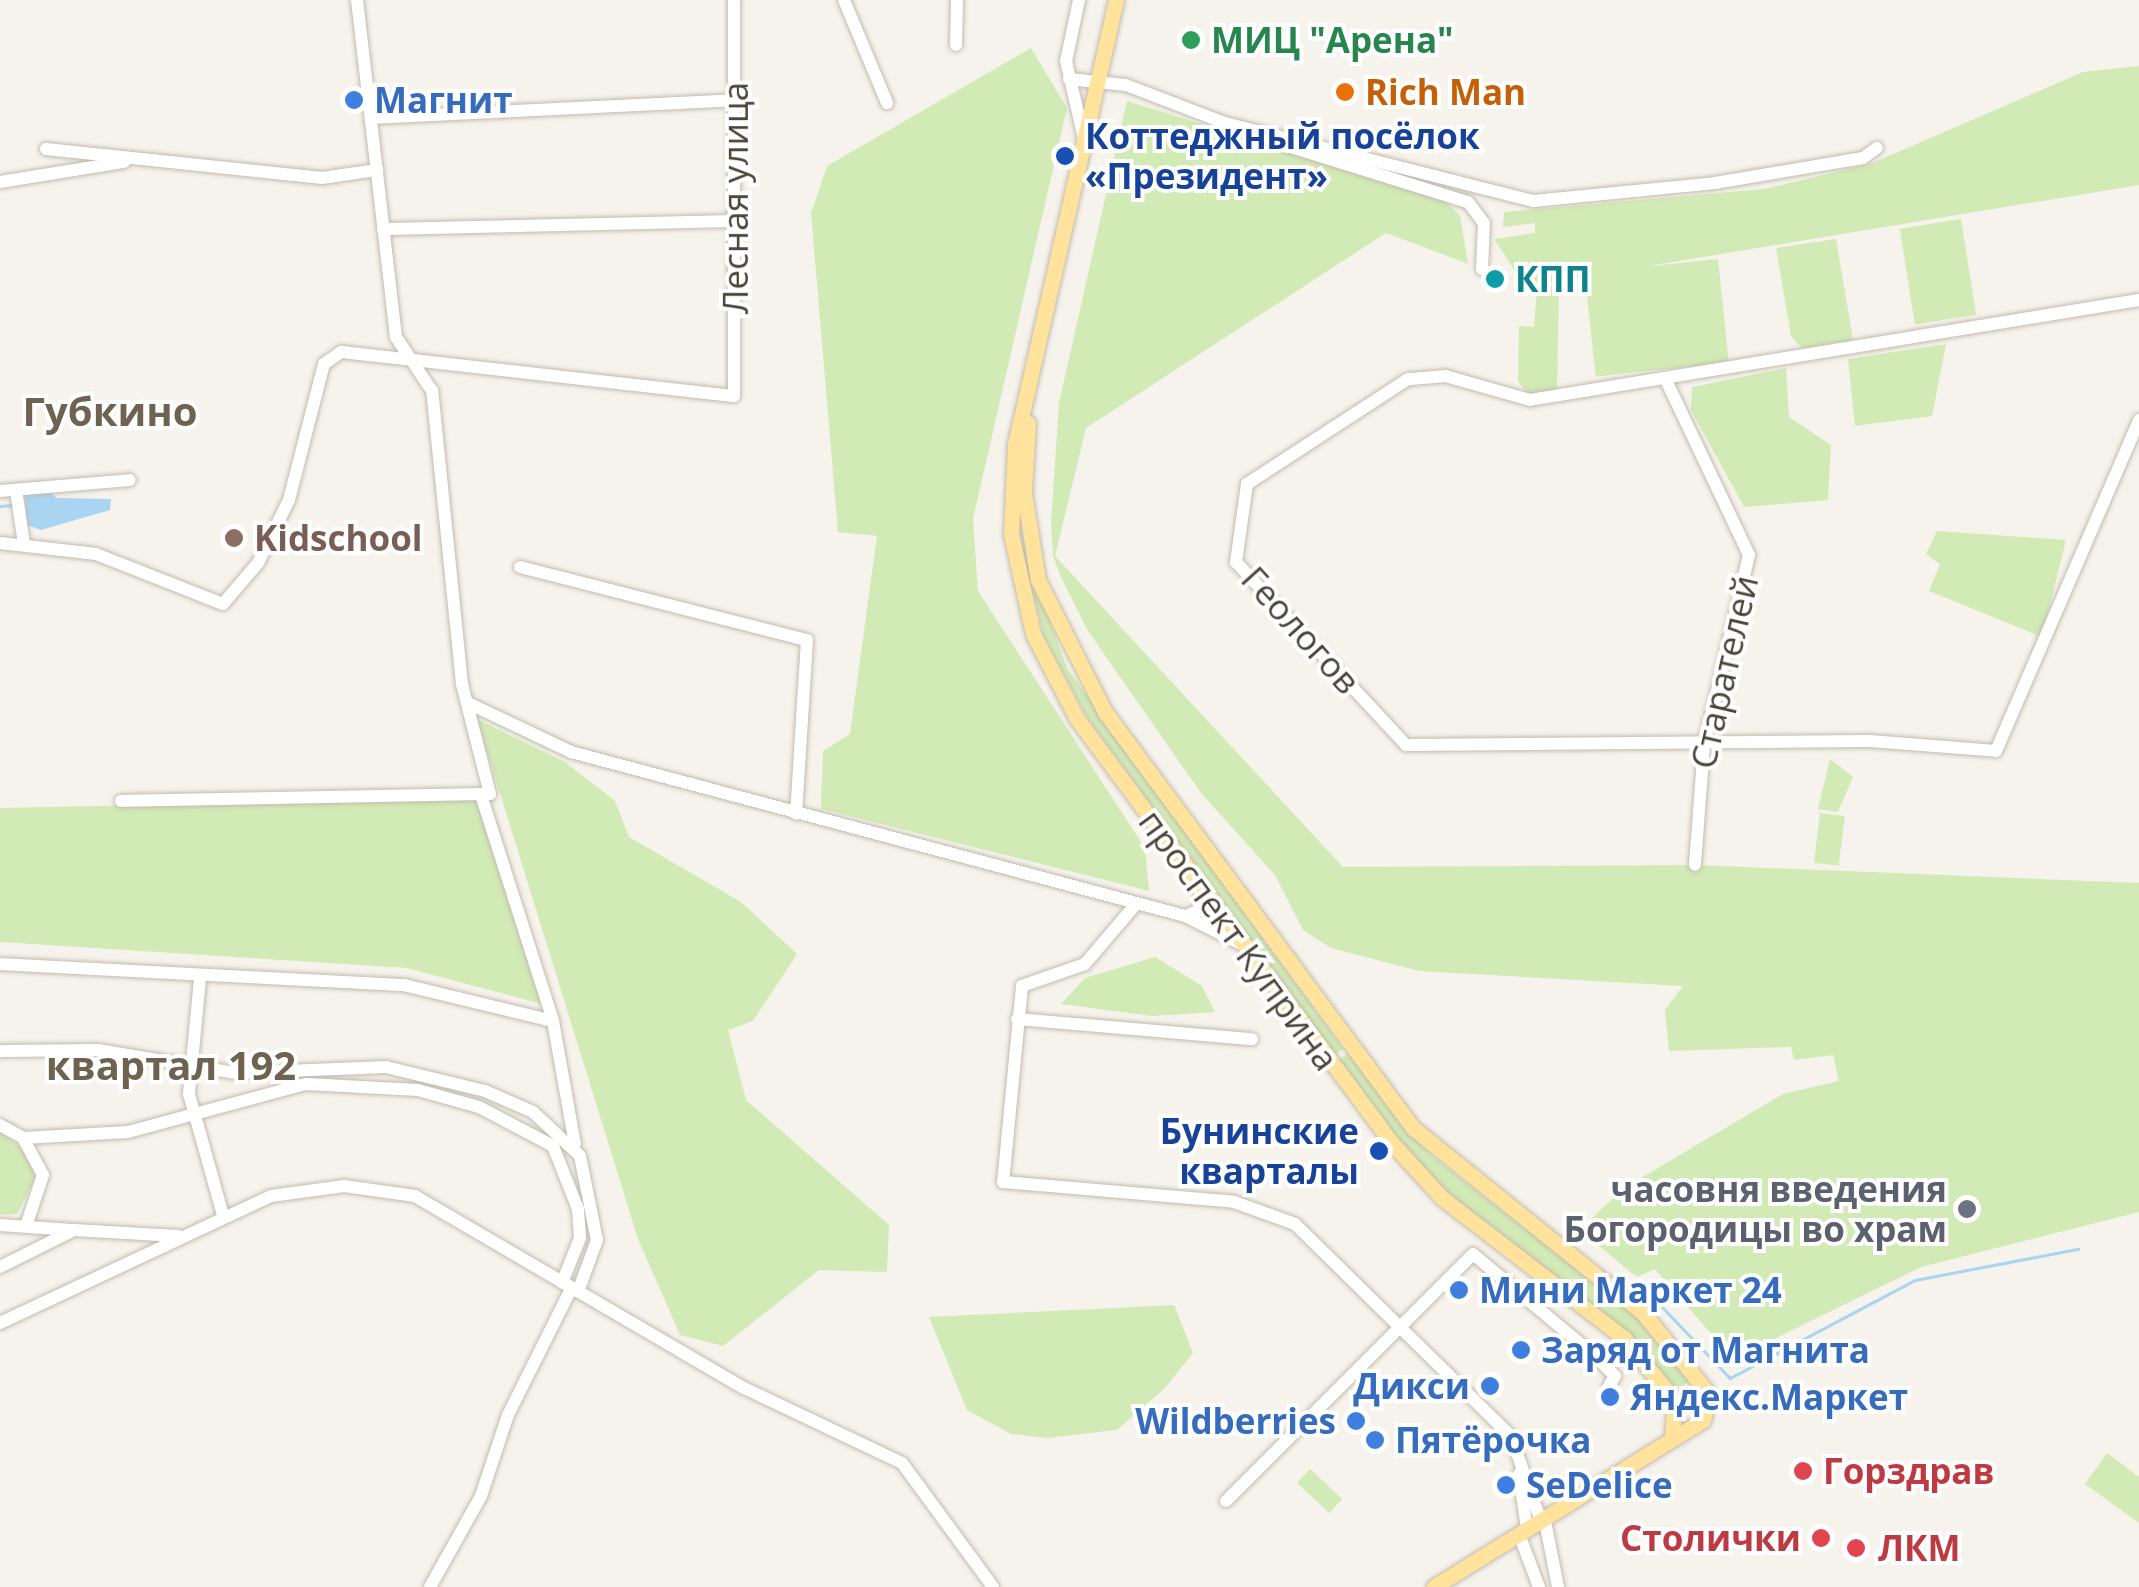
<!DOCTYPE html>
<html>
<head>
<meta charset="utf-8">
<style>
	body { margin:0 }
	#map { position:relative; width:2139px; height:1587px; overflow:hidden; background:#f6f3ec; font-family:"Open Sans",sans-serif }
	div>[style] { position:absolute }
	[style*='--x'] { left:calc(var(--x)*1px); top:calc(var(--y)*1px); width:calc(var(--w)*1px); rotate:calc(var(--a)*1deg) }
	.green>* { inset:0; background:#d2eab5; transform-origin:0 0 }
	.water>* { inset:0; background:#a9d4f2 }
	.stream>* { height:2.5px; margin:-1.25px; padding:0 1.25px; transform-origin:1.25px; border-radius:1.25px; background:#a9d4f2 }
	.roads { filter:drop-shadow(0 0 2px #c2bbae) drop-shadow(0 0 2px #c2bbae) }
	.minor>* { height:12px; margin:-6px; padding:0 6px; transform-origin:6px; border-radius:6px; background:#fff }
	.major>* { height:15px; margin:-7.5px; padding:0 7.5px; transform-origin:7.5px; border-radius:7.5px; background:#ffe39c }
	.dots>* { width:28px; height:28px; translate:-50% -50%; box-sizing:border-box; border:5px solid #fff; border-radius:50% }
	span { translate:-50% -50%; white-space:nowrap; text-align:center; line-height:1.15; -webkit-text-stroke:8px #fff; paint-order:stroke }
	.leisure-label { font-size:35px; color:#27864d; font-weight:700 }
	.left { translate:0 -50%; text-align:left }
	.food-label { font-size:35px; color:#c56008; font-weight:700 }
	.shop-label { font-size:35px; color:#366cbe; font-weight:700 }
	.right { translate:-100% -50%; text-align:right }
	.transit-label { font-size:35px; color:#164399; font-weight:700 }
	.street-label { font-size:35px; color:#4b4439 }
	.culture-label { font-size:35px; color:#0d838f; font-weight:700 }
	.education-label { font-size:35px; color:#785e54; font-weight:700 }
	.worship-label { font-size:35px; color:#5b616d; font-weight:700 }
	.health-label { font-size:35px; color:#be3a42; font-weight:700 }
	.quarter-label { font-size:40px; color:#6e6250; font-weight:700 }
</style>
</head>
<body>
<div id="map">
	<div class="green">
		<div style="clip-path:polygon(1031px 48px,1067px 108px,973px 519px,978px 591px,1145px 848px,1149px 891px,821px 809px,823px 751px,850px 734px,877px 536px,838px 532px,811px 213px,827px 166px)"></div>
		<div style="clip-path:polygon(2139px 66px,2139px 185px,1534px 285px,1482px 269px,1386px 233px,1086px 428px,1055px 556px,1343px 867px,1695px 865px,2139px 883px,2139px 1212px,1921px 1267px,1770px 1341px,1719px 1343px,1655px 1269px,1637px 1277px,1579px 1230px,1624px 1188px,1783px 1094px,1839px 1081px,1833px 1055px,1794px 1060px,1791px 1047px,1669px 1051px,1665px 1010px,1683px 986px,1419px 971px,1331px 948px,1303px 930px,1275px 875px,1201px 793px,1088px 631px,1061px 577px,1053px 556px,1051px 523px,1059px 403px,1127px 101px,1441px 198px,1460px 215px,1468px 264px,1522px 282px,1494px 239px,1535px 233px,1535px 223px,1503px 227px,1504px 212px,1764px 189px,1870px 164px,2083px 72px)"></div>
		<div style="left:1961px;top:219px;width:97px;height:62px;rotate:81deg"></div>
		<div style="clip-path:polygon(1836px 239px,1853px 340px,1802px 348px,1791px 336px,1776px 248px)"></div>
		<div style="left:1718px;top:259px;width:104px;height:134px;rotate:84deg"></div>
		<div style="clip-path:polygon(1559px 284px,1557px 391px,1529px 395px,1518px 381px,1519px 326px,1534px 327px,1537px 288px)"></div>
		<div style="clip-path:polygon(1946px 344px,1932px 416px,1855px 426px,1848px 359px)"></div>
		<div style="clip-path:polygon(1786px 368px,1789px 417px,1831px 445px,1828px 500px,1744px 507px,1691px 410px,1692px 387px)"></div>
		<div style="clip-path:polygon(1937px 531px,2066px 540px,2042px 637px,1929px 591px,1940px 564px,1926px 554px)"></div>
		<div style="clip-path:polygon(1020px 538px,1067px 668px,1343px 1049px,1334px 1055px,1087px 717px,1044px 636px)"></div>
		<div style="clip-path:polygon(477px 719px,565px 762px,615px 801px,629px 837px,741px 902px,797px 954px,753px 1021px,728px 1030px,746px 1100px,889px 1225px,887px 1272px,819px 1270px,723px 1346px,680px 1335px,638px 1239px)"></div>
		<div style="clip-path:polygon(1830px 759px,1853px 777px,1838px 812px,1818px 809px)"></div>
		<div style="clip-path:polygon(480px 798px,545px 1005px,407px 968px,0 942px,0 808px)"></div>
		<div style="left:1820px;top:813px;width:25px;height:50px;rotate:7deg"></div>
		<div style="clip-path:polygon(1155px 957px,1202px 986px,1215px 1012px,1152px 1016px,1061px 1004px,1085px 978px)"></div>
		<div style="clip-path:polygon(1348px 1053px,1428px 1153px,1637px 1316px,1692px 1380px,1675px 1391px,1418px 1166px,1336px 1062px)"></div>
		<div style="clip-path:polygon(0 1132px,32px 1156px,38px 1173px,17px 1214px,0 1215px)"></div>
		<div style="clip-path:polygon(1174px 1305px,1193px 1353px,1165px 1388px,1117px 1430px,1047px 1438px,1011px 1434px,967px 1410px,929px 1317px)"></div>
		<div style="clip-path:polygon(2107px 1453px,2139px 1477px,2139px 1523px,2085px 1484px)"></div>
		<div style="left:1310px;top:1469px;width:44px;height:19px;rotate:43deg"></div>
	</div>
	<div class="water">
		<div style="clip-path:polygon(50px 490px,56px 498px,111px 499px,110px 510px,41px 530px,27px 525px,25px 495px)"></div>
	</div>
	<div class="stream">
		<div style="--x:0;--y:506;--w:13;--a:-4"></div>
		<div style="--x:1651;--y:1295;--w:115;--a:46.4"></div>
		<div style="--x:1730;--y:1378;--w:209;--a:-27.9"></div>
		<div style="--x:1915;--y:1280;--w:166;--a:-10.8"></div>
	</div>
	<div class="roads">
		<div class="minor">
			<div style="--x:844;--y:0;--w:112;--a:67.3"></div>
			<div style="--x:1079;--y:0;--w:62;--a:102"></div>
			<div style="--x:1066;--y:61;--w:80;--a:77"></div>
			<div style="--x:956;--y:45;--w:45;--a:-88.7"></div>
			<div style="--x:1069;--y:79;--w:57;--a:6"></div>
			<div style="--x:1126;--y:85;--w:106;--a:21"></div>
			<div style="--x:1225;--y:123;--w:318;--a:14.2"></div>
			<div style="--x:1533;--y:201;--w:183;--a:-5.6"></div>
			<div style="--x:1715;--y:183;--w:150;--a:-9.6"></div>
			<div style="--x:1863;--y:158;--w:17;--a:-36"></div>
			<div style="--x:372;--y:118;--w:362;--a:-2.8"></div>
			<div style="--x:1278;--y:143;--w:199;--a:17.3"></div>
			<div style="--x:1468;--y:202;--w:26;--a:53"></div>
			<div style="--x:1484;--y:223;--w:46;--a:92.5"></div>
			<div style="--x:46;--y:149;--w:278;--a:6"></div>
			<div style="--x:322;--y:178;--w:56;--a:-8.3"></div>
			<div style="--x:0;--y:182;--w:126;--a:-9.2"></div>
			<div style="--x:383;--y:229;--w:354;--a:-1.3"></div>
			<div style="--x:2139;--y:300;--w:617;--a:170.68"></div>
			<div style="--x:1530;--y:400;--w:87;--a:-164.1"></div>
			<div style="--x:1446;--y:376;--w:38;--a:175"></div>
			<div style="--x:1408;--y:379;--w:192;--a:146.9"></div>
			<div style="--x:1247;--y:484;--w:79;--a:98"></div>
			<div style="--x:1236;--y:562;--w:250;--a:47.1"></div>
			<div style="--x:1406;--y:745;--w:464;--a:-0.5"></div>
			<div style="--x:1870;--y:741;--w:126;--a:4.5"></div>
			<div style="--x:1996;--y:751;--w:361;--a:-66.6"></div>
			<div style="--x:1665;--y:378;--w:196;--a:64.6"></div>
			<div style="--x:1749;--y:555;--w:195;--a:103.3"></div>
			<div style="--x:1704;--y:745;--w:120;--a:94.3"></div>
			<div style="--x:16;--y:490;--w:55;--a:81.6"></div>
			<div style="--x:0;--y:491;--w:130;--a:-4.8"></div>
			<div style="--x:0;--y:543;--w:97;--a:6.5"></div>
			<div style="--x:96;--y:554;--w:136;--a:21.5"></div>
			<div style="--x:223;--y:604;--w:54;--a:-49.5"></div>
			<div style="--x:258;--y:563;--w:70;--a:-63.8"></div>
			<div style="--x:289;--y:500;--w:140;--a:-75.6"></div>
			<div style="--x:324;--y:364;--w:21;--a:-35"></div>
			<div style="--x:341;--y:352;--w:395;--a:6.4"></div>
			<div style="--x:734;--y:396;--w:396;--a:-90"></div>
			<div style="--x:520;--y:567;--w:296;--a:14.3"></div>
			<div style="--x:807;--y:640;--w:174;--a:93.6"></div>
			<div style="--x:468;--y:703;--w:114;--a:25.4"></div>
			<div style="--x:571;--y:752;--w:636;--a:14.95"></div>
			<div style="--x:1185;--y:916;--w:63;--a:26.6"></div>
			<div style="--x:481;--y:795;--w:237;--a:72.3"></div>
			<div style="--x:553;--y:1021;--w:125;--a:79.9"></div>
			<div style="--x:121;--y:801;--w:369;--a:-1.1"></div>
			<div style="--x:490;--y:794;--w:114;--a:-104.3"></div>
			<div style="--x:462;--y:684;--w:295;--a:-95.8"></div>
			<div style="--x:432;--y:391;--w:65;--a:-123.7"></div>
			<div style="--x:396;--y:337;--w:339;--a:-96.6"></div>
			<div style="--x:1136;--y:904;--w:79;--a:130.4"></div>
			<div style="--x:1085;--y:964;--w:67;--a:160.8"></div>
			<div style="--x:1022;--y:986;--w:197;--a:95.5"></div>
			<div style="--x:1003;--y:1182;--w:232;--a:4.9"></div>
			<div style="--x:1234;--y:1202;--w:65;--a:19.8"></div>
			<div style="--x:1295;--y:1224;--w:303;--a:44.5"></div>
			<div style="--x:1511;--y:1436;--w:88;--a:70.7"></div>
			<div style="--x:1185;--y:916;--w:17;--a:-21"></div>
			<div style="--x:1201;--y:910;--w:23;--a:-92"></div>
			<div style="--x:0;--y:964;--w:405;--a:3"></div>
			<div style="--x:404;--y:985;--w:153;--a:13.6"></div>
			<div style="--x:200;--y:979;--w:116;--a:95.5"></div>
			<div style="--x:189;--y:1094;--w:126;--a:74.3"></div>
			<div style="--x:1017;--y:1019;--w:236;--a:4.9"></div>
			<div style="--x:0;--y:1051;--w:98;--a:-0.6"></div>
			<div style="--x:98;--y:1050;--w:140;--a:9.5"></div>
			<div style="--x:236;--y:1073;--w:150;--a:-2.3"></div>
			<div style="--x:386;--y:1067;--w:102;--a:13.6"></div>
			<div style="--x:485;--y:1091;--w:52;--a:23.6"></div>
			<div style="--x:533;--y:1112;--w:64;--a:43.1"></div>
			<div style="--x:580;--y:1156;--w:86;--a:78.6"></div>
			<div style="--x:597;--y:1240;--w:55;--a:110.1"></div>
			<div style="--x:0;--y:1125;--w:26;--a:29"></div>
			<div style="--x:23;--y:1138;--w:42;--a:61.6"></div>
			<div style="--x:43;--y:1175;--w:54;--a:108.4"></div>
			<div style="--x:23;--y:1138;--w:105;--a:-3.3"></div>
			<div style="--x:128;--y:1132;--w:184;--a:-15.1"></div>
			<div style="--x:306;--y:1084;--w:112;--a:3.1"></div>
			<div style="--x:418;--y:1090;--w:63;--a:15.6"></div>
			<div style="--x:479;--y:1107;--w:84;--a:27.8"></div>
			<div style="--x:553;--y:1146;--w:68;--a:68.4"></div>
			<div style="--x:578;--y:1209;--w:29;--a:86"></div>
			<div style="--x:580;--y:1238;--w:48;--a:111.8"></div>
			<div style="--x:0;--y:1225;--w:72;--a:4"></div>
			<div style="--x:0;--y:1267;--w:83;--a:-26.6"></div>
			<div style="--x:74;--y:1230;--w:104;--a:3.3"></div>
			<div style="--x:0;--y:1323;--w:299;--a:-25.1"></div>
			<div style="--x:271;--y:1196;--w:74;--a:-7.8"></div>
			<div style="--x:344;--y:1186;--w:72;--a:8"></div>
			<div style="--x:415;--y:1196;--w:381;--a:30.3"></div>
			<div style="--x:744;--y:1388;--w:175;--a:25.4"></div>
			<div style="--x:902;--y:1463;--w:154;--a:53.7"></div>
			<div style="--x:1519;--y:1474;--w:55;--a:81.6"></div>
			<div style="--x:1226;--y:1501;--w:349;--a:-45"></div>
			<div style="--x:1473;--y:1254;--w:160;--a:39.9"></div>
			<div style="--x:1596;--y:1357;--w:27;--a:45"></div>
			<div style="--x:1615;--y:1376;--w:14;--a:120"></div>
			<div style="--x:1544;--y:1516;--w:72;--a:78.8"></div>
			<div style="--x:1519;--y:1534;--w:57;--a:69.3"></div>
			<div style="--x:430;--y:1587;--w:104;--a:-60.7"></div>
			<div style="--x:481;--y:1496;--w:85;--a:-71.6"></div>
			<div style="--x:508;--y:1415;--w:141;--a:-63.4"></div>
		</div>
		<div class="major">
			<div style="--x:1116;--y:0;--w:455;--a:102.8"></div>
			<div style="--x:1015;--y:444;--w:90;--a:92.5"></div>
			<div style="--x:1011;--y:534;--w:102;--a:77.6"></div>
			<div style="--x:1033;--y:634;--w:96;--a:62.6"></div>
			<div style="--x:1077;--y:719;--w:527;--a:53.41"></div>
			<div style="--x:1391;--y:1142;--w:76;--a:47.7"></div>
			<div style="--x:1442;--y:1198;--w:230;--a:37.6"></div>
			<div style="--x:1624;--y:1338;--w:81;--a:51"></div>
			<div style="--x:1675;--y:1401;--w:34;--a:95"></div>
			<div style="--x:1028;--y:423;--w:70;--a:93.3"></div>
			<div style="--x:1024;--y:493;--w:88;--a:80.9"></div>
			<div style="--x:1038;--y:580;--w:148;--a:63.1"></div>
			<div style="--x:1105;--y:712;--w:518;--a:53.48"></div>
			<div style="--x:1413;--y:1128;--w:295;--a:38.8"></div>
			<div style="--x:1643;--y:1313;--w:103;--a:50.9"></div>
			<div style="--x:1708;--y:1393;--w:27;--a:100"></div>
			<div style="--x:1703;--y:1420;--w:317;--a:148.2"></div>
		</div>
	</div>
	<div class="dots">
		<div style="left:1191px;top:40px;background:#2e9e5b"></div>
		<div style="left:1345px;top:92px;background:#e8710a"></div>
		<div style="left:354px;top:100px;background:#3f7fe0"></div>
		<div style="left:1065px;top:156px;background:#1a4fb4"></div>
		<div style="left:1495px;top:279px;background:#0f9aa8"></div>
		<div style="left:234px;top:538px;background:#8d6e63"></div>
		<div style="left:1379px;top:1151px;background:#1a4fb4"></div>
		<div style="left:1967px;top:1209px;background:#6b7280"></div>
		<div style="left:1459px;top:1290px;background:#3f7fe0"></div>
		<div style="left:1521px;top:1350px;background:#3f7fe0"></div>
		<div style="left:1490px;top:1386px;background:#3f7fe0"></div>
		<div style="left:1610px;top:1397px;background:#3f7fe0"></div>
		<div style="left:1356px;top:1421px;background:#3f7fe0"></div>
		<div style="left:1375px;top:1440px;background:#3f7fe0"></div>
		<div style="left:1803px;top:1471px;background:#e0444e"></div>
		<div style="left:1506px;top:1485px;background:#3f7fe0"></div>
		<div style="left:1821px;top:1538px;background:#e0444e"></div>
		<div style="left:1856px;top:1548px;background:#e0444e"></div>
	</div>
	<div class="leisure-label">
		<span class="left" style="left:1211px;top:40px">МИЦ "Арена"</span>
	</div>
	<div class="food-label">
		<span class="left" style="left:1365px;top:92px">Rich Man</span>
	</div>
	<div class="shop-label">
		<span class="left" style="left:374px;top:100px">Магнит</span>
		<span class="left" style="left:1479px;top:1290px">Мини Маркет 24</span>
		<span class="left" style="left:1541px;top:1350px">Заряд от Магнита</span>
		<span class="right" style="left:1470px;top:1386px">Дикси</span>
		<span class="left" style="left:1630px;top:1397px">Яндекс.Маркет</span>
		<span class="right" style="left:1336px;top:1421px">Wildberries</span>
		<span class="left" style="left:1395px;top:1440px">Пятёрочка</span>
		<span class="left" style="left:1526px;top:1485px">SeDelice</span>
	</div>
	<div class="transit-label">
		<span class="left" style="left:1085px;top:156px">Коттеджный посёлок<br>«Президент»</span>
		<span class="right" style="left:1359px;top:1151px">Бунинские<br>кварталы</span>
	</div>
	<div class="street-label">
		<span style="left:735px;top:198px;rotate:-90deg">Лесная улица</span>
		<span style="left:1301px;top:630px;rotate:48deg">Геологов</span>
		<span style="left:1724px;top:672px;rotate:-77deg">Старателей</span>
		<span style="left:1239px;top:940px;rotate:54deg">проспект Куприна</span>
	</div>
	<div class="culture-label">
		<span class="left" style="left:1515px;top:279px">КПП</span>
	</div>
	<div class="education-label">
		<span class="left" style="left:254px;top:538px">Kidschool</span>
	</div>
	<div class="worship-label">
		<span class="right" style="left:1947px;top:1209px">часовня введения<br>Богородицы во храм</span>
	</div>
	<div class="health-label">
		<span class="left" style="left:1823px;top:1471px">Горздрав</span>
		<span class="right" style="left:1801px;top:1538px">Столички</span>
		<span class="left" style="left:1878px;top:1548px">ЛКМ</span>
	</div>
	<div class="quarter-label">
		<span style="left:110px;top:411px">Губкино</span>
		<span style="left:171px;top:1065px">квартал 192</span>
	</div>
</div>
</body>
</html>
